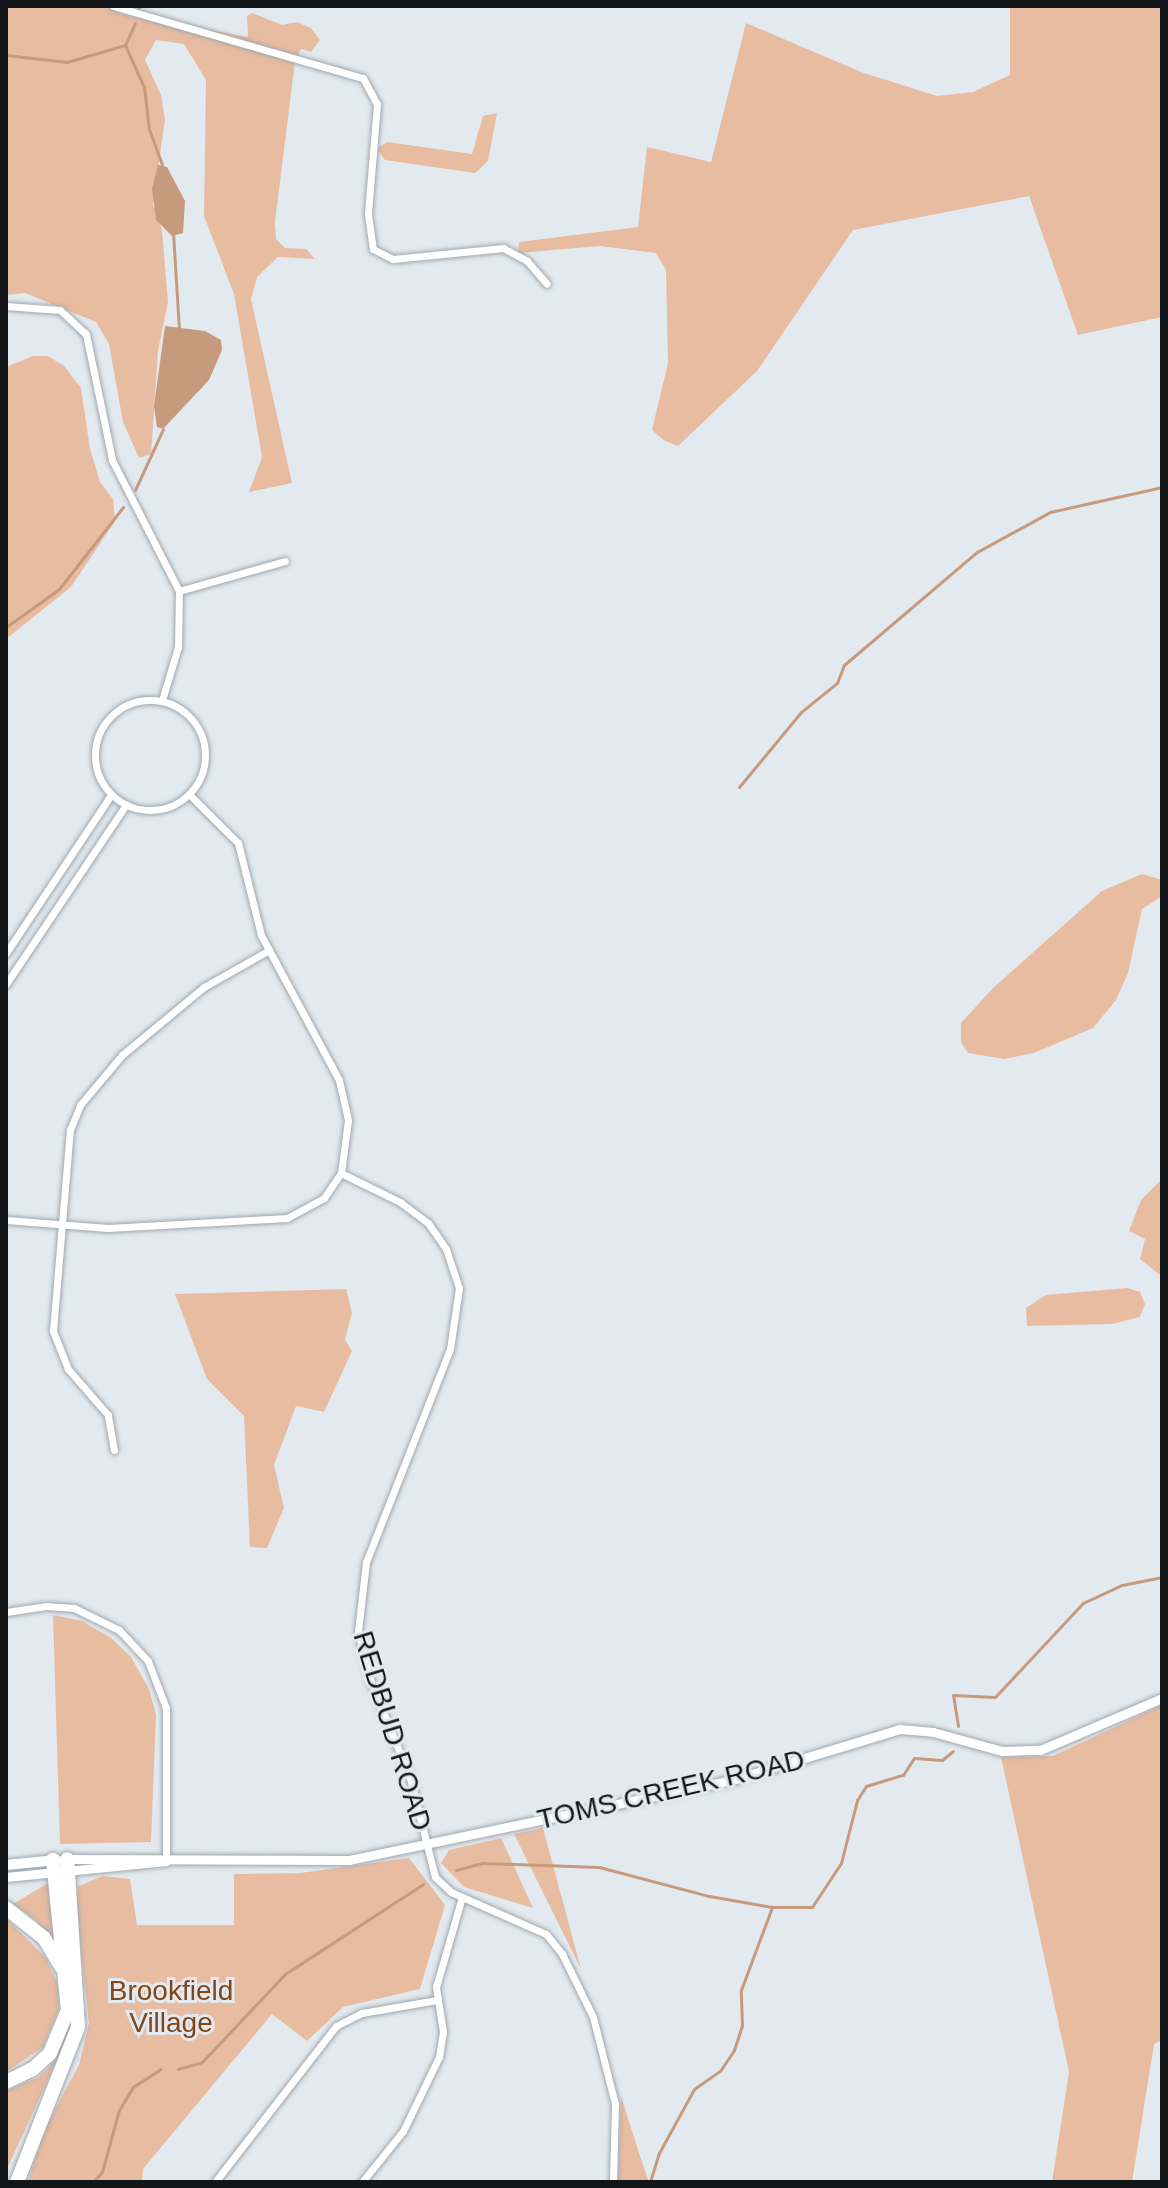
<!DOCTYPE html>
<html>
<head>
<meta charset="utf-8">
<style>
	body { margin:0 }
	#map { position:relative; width:1168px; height:2188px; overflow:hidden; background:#e2eaef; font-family:Arial,sans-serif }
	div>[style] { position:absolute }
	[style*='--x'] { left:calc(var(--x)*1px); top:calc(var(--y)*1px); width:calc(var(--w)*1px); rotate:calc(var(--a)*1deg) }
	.green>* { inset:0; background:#e8bca1 }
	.water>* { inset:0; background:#c89a7d }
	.stream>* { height:3px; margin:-1.5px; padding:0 1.5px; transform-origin:1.5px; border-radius:1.5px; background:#c89a7d }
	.roads { filter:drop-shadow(0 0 2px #a1a8ad) drop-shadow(0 0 2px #a1a8ad) }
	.minor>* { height:7px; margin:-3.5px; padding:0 3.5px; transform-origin:3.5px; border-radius:3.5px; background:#fff }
	.minor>.ring { margin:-3.5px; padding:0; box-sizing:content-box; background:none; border:7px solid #fff; border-radius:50% }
	.tertiary>* { height:9px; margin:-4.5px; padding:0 4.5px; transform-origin:4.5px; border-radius:4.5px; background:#fff }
	.secondary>* { height:10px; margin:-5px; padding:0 5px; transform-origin:5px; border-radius:5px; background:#fff }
	.motorway>* { height:14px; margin:-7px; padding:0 7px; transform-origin:7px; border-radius:7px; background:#fff }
	span { translate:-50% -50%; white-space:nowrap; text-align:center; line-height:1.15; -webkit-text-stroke:6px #e2eaef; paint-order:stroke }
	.street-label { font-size:28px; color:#131618 }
	.park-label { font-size:28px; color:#814519 }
	.frame { position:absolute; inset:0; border:8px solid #131618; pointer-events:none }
</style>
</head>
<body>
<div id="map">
	<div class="green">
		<div style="clip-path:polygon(6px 6px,109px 6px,121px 14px,248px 37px,247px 16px,252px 13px,282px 25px,297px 22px,311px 28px,320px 40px,311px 52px,301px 49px,295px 62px,275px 222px,276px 239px,285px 248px,306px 249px,315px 259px,278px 257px,257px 277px,251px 299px,292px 483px,249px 492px,262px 457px,234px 294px,204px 216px,206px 80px,184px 44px,156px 40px,145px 60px,161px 95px,165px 120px,153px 204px,162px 230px,168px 302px,158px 351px,151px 454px,139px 458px,123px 422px,109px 344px,96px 322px,25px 293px,6px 295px)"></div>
		<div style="clip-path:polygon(1010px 6px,1162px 6px,1162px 317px,1078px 335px,1029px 196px,853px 230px,757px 371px,678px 446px,665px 441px,652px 430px,668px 363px,666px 270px,656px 253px,600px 246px,518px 253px,519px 242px,638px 227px,647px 147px,711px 162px,746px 23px,861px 72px,937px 96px,973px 92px,1010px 75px)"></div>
		<div style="clip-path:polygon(497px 113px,488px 161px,475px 173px,385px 160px,377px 149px,387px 142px,472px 154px,483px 116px)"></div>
		<div style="clip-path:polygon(33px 356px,48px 356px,64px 366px,81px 388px,90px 449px,100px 482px,113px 499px,115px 521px,71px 587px,6px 639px,6px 367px)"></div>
		<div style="clip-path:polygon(1142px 874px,1162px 880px,1162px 896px,1142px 909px,1128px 973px,1116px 1000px,1093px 1028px,1034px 1053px,1004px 1059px,968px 1053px,961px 1042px,961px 1023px,993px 988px,1102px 891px)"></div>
		<div style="clip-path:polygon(1162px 1179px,1162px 1274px,1160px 1275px,1140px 1259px,1145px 1239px,1129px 1231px,1141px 1200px)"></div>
		<div style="clip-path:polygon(1127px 1288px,1140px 1292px,1145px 1304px,1140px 1317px,1112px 1324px,1027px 1326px,1026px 1308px,1046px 1295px)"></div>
		<div style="clip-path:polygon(346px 1289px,352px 1313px,345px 1340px,352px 1351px,324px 1412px,296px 1406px,274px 1465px,284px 1508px,267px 1548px,250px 1547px,244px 1416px,207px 1379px,175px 1294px)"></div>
		<div style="clip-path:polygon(53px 1615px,82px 1621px,111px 1638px,131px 1657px,149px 1689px,156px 1715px,151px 1842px,60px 1844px)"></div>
		<div style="clip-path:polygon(1162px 1705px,1162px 2040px,1154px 2044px,1132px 2182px,1052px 2182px,1069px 2072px,1001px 1757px,1053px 1756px)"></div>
		<div style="clip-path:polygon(543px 1828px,581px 1969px,514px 1834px)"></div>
		<div style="clip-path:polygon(501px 1838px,533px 1908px,464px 1887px,441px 1863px,449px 1850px)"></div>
		<div style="clip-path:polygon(409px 1858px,445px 1905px,420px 1989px,343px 2007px,307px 2041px,272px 2014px,143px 2169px,142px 2182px,28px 2182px,44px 2130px,79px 2065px,89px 2023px,75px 1897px,79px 1886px,103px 1876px,130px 1879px,137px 1925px,234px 1925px,234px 1874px,300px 1873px)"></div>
		<div style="clip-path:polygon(48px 1883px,59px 1950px,35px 1919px,13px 1904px)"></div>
		<div style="clip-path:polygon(6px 1918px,46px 1958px,58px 1985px,59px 2009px,43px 2047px,6px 2072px)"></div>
		<div style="clip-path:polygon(58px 2058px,6px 2171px,6px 2091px,39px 2077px)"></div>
		<div style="clip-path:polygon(621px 2096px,640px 2156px,649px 2182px,618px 2182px)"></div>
	</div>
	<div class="water">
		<div style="clip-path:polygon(158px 165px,167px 167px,185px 201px,183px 233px,172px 236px,156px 220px,152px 189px)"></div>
		<div style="clip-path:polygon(165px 326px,205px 331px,221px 340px,222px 350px,209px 380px,163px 429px,157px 427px,154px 406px)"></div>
	</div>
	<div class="stream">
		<div style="--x:139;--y:8;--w:2;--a:-63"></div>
		<div style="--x:135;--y:23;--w:24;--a:114"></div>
		<div style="--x:125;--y:45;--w:46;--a:65.7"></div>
		<div style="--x:144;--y:87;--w:42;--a:83.2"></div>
		<div style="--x:149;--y:129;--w:38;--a:70"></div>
		<div style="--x:6;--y:55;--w:61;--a:6.5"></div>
		<div style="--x:67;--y:62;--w:60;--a:-16.3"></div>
		<div style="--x:173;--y:232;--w:99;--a:86.5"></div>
		<div style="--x:135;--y:490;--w:67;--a:-65.3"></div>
		<div style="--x:6;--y:627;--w:65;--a:-35.6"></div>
		<div style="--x:59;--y:589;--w:104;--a:-52"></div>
		<div style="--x:739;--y:787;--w:97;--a:-50.4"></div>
		<div style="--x:801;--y:712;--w:46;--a:-38.9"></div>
		<div style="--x:837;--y:683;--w:19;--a:-69"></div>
		<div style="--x:844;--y:665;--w:175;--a:-40.4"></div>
		<div style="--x:977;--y:552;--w:83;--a:-28.7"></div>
		<div style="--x:1050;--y:512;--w:115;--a:-12.6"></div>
		<div style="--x:958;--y:1726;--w:31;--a:-99"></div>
		<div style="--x:953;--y:1695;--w:42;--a:2.7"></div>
		<div style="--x:995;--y:1697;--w:129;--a:-46.9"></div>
		<div style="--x:1083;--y:1603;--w:43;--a:-24.8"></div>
		<div style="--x:1122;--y:1585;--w:41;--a:-11.3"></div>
		<div style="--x:456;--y:1870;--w:28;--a:-15"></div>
		<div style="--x:483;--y:1863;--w:116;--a:2"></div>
		<div style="--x:599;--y:1867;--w:114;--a:14.8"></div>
		<div style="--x:709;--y:1896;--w:64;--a:9.9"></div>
		<div style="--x:772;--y:1907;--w:40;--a:0"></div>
		<div style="--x:812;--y:1907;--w:53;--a:-56.6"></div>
		<div style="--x:841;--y:1863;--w:65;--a:-75.7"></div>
		<div style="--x:857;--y:1800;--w:17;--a:-57"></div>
		<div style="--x:866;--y:1786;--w:39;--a:-17"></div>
		<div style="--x:903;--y:1775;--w:20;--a:-57"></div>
		<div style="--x:914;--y:1758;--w:28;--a:4"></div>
		<div style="--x:942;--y:1760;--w:14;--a:-39"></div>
		<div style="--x:178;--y:2069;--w:25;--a:-16"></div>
		<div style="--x:202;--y:2062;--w:121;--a:-46.7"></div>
		<div style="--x:285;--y:1974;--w:165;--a:-33.1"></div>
		<div style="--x:93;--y:2182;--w:13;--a:-48"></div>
		<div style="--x:102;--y:2172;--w:64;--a:-74.7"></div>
		<div style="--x:119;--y:2110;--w:27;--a:-59"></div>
		<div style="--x:133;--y:2087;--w:33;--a:-33"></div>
		<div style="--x:650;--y:2182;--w:30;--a:-73"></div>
		<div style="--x:659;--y:2153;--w:73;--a:-61.3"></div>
		<div style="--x:694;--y:2089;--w:32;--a:-35"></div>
		<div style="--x:720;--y:2071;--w:25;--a:-56"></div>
		<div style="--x:734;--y:2050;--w:25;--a:-72"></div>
		<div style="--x:742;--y:2026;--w:36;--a:-92"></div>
		<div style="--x:741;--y:1990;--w:89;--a:-69.5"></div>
	</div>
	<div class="roads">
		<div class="minor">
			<div style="--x:113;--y:6;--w:260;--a:16.1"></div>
			<div style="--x:363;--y:78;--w:30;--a:62"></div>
			<div style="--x:377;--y:104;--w:110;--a:94.7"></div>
			<div style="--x:368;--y:214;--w:35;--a:82"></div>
			<div style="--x:373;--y:249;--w:22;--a:27"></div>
			<div style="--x:393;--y:259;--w:111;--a:-5.7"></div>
			<div style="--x:503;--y:248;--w:27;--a:28"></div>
			<div style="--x:527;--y:261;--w:30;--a:49"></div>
			<div style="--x:6;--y:306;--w:54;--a:4.2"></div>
			<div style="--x:60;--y:310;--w:35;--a:43"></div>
			<div style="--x:86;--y:334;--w:129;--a:78.3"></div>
			<div style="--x:112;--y:460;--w:147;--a:62.9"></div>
			<div style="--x:179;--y:591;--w:56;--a:91"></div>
			<div style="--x:178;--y:647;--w:55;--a:106.8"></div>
			<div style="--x:179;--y:591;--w:110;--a:-15.8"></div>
			<div class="ring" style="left:95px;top:700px;width:103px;height:103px"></div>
			<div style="--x:6;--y:953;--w:190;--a:-56.4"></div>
			<div style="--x:6;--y:984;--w:216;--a:-56.2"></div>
			<div style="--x:341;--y:1173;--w:66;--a:26.2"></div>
			<div style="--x:400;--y:1202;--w:35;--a:37"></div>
			<div style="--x:428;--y:1223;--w:32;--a:55"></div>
			<div style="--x:446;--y:1249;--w:41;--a:71.6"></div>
			<div style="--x:459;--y:1288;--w:62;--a:98.4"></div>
			<div style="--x:450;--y:1349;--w:229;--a:111.5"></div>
			<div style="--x:366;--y:1562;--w:69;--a:96.6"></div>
			<div style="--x:358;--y:1631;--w:47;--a:76.6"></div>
			<div style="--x:369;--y:1677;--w:109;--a:67.9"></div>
			<div style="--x:410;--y:1778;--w:102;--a:75.8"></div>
			<div style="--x:435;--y:1877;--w:22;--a:43"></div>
			<div style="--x:451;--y:1892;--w:104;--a:23.9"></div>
			<div style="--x:546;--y:1934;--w:26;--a:51"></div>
			<div style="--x:562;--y:1954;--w:70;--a:63.8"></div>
			<div style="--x:593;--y:2017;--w:90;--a:75.8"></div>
			<div style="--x:615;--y:2104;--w:78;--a:91.5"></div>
			<div style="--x:6;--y:1220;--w:102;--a:4.5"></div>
			<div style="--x:108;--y:1228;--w:179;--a:-3.2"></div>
			<div style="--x:287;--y:1218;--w:42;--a:-28.4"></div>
			<div style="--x:324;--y:1198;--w:30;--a:-56"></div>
			<div style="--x:341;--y:1173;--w:53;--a:-82.5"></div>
			<div style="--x:348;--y:1120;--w:41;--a:-102.7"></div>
			<div style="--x:339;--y:1080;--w:165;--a:-118.3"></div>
			<div style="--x:261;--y:935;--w:95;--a:-104"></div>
			<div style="--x:238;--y:843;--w:68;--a:-135"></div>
			<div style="--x:114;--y:1450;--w:36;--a:-100"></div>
			<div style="--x:108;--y:1415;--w:61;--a:-131"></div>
			<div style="--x:68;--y:1369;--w:41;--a:-111.5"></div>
			<div style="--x:53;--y:1331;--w:202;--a:-85.2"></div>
			<div style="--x:70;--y:1130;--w:27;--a:-68"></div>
			<div style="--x:80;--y:1105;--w:65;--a:-50"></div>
			<div style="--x:122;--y:1055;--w:107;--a:-39.7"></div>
			<div style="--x:204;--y:987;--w:75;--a:-29.6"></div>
			<div style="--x:6;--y:1612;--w:40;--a:-8.5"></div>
			<div style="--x:46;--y:1606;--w:28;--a:4"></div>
			<div style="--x:74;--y:1608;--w:50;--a:26.1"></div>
			<div style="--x:119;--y:1630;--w:42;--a:46.9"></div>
			<div style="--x:148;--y:1661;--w:50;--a:69"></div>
			<div style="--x:166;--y:1708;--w:153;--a:90"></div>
			<div style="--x:215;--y:2182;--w:197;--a:-52.2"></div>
			<div style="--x:336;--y:2026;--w:29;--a:-27"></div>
			<div style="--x:362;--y:2013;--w:76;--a:-9.8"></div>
			<div style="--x:362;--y:2182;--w:65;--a:-51.2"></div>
			<div style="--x:403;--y:2131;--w:82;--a:-64.1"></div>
			<div style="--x:439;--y:2057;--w:25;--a:-81"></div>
			<div style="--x:443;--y:2032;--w:46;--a:-98.8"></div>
			<div style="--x:436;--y:1987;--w:94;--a:-73.9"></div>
		</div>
		<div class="tertiary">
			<div style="--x:67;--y:1859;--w:282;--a:0.2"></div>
			<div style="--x:349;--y:1860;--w:391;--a:-11.8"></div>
			<div style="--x:732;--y:1780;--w:176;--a:-16.9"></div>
			<div style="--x:900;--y:1729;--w:33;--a:5"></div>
			<div style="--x:933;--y:1732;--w:72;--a:15.4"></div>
			<div style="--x:1002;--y:1751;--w:38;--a:-2"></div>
			<div style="--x:1040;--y:1750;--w:133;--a:-23.1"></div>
			<div style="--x:6;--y:1877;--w:161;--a:-5.7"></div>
		</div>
		<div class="secondary">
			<div style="--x:6;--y:1865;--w:51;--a:-5.6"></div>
		</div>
		<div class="motorway">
			<div style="--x:6;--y:1908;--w:48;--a:38.3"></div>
			<div style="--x:44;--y:1938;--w:35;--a:59"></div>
			<div style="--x:6;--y:2082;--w:30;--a:-26"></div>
			<div style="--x:33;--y:2069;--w:23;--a:-43"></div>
			<div style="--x:50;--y:2053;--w:47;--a:-67.3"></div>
			<div style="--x:68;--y:2010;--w:151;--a:-95.7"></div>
			<div style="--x:17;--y:2182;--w:167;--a:-68.5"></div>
			<div style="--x:78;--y:2027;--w:168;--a:-93.7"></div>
		</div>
	</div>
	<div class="street-label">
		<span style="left:392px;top:1731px;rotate:73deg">REDBUD ROAD</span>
		<span style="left:671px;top:1790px;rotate:-13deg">TOMS CREEK ROAD</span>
	</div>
	<div class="park-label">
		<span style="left:171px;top:2007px">Brookfield<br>Village</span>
	</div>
	<div class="frame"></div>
</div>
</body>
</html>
